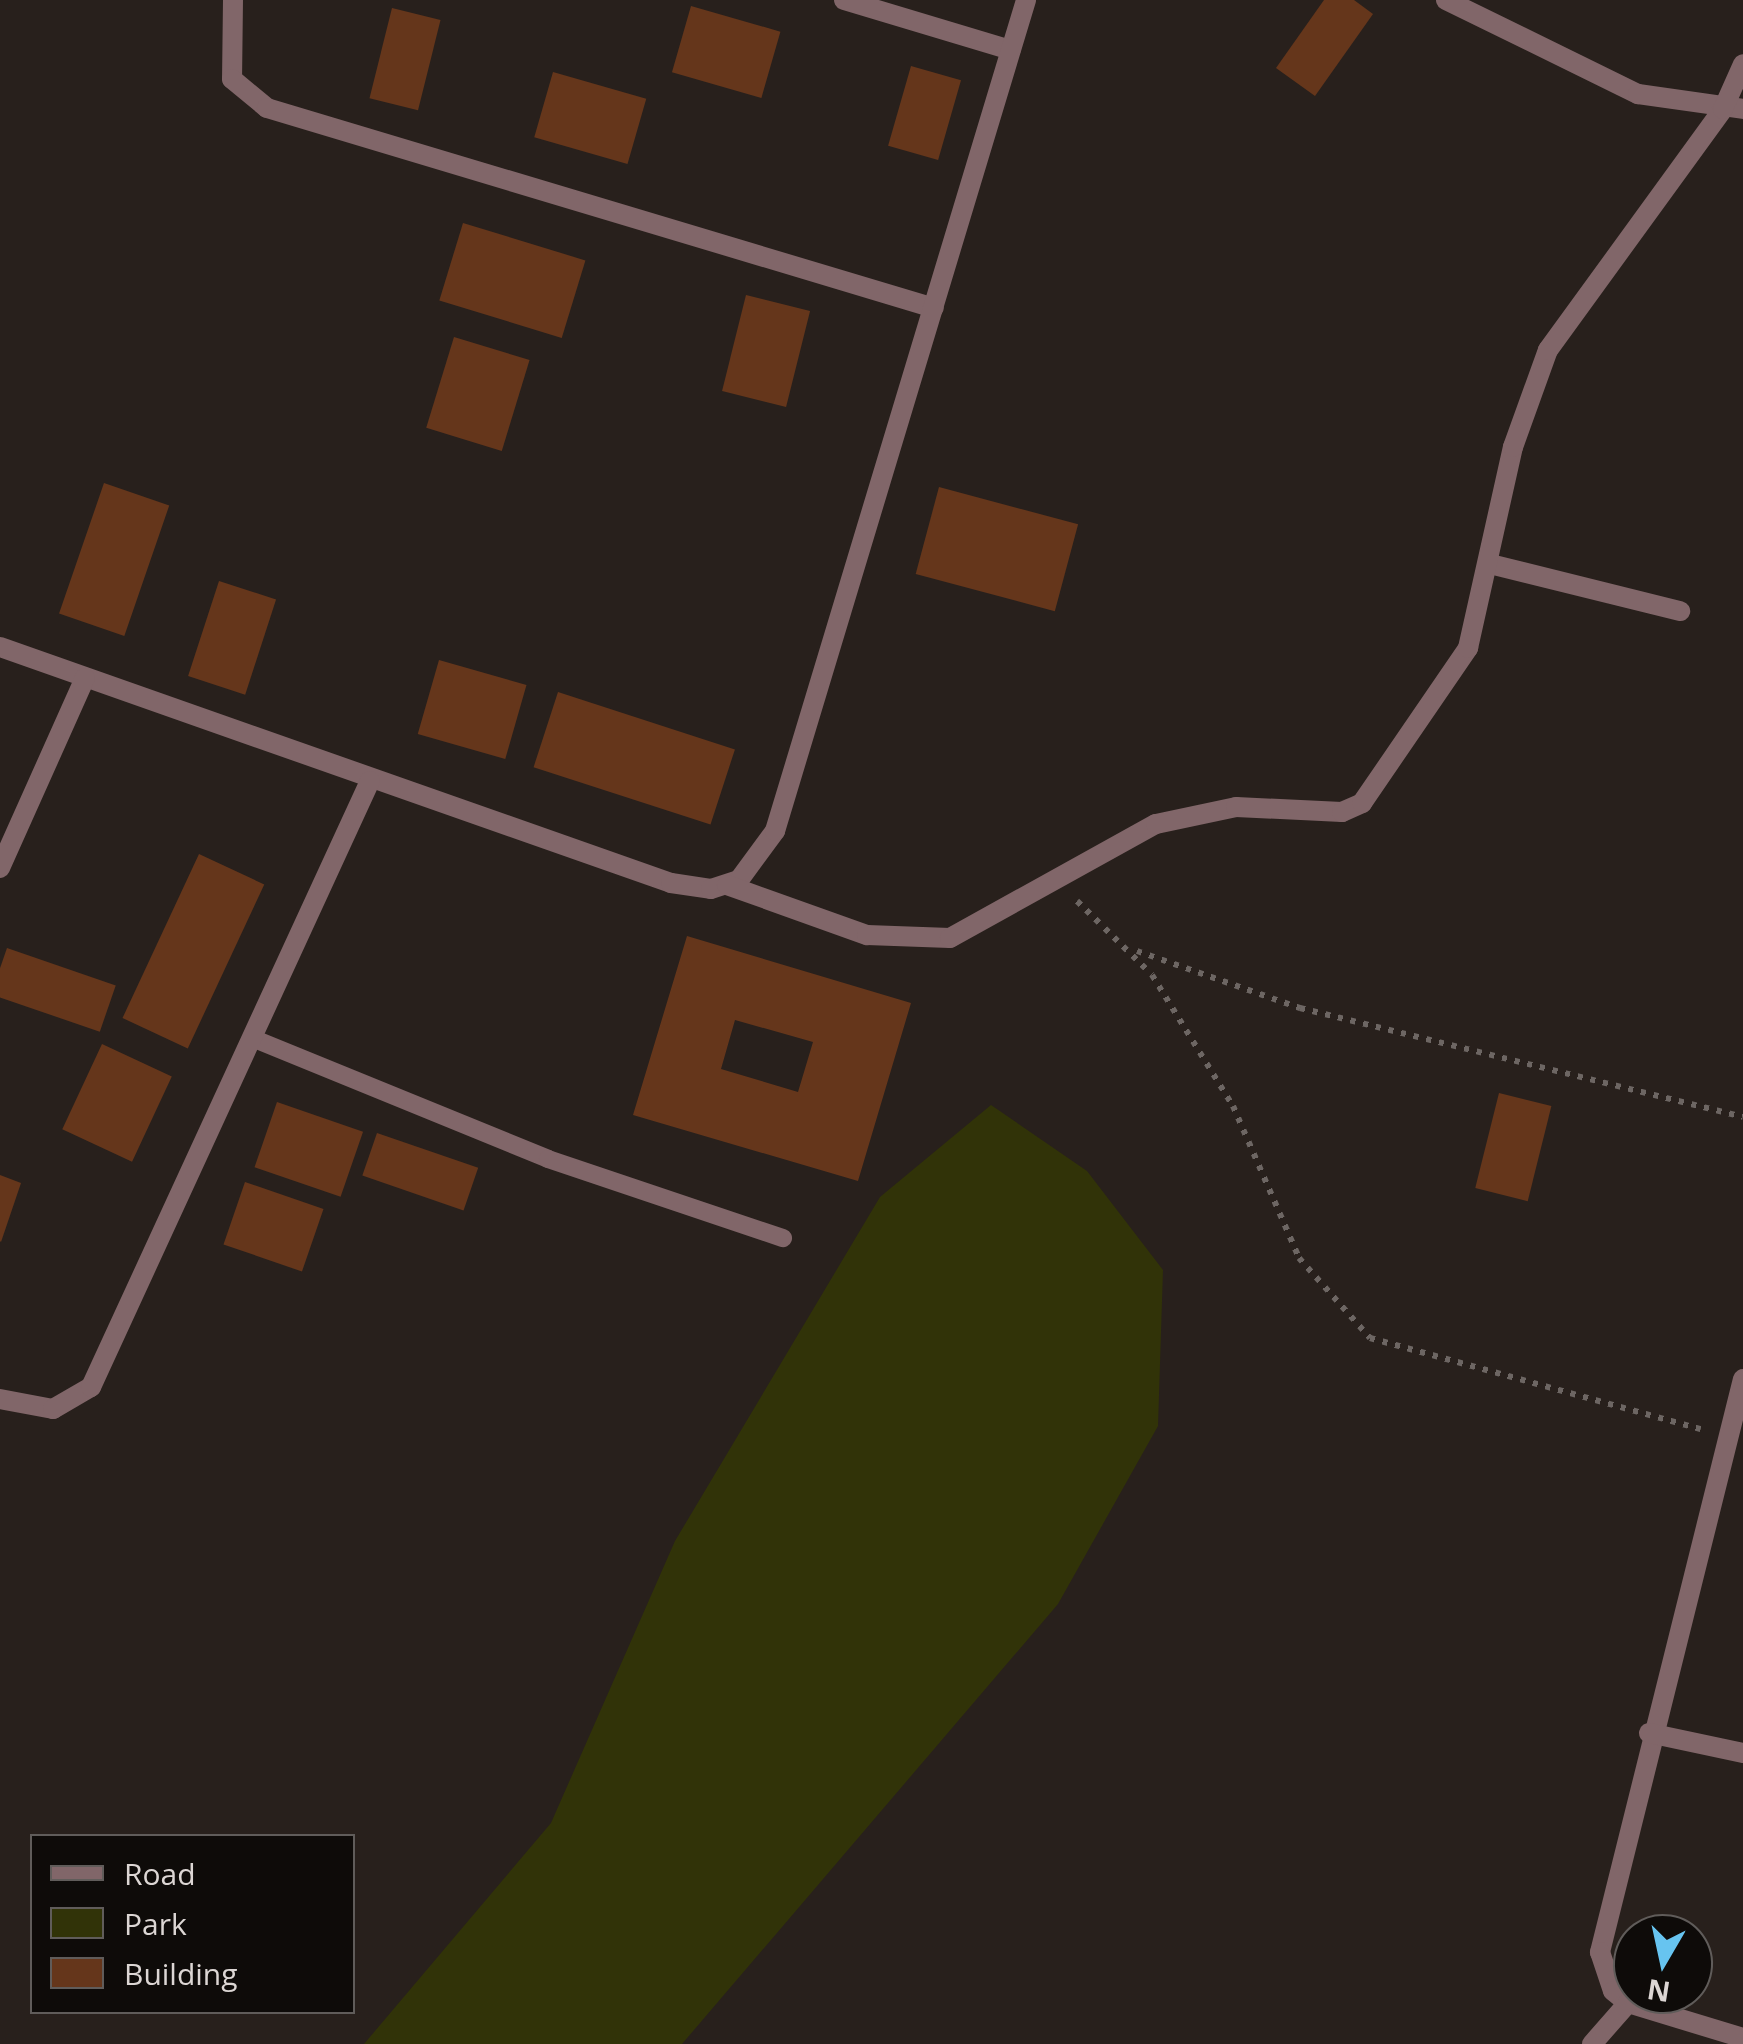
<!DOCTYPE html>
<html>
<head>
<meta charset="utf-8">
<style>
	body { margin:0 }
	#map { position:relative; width:1743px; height:2044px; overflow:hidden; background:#28201c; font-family:"Open Sans",sans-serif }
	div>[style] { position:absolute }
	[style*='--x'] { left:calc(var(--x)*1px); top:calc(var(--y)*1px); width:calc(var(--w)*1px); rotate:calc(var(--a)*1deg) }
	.green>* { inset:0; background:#313308 }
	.building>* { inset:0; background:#65361b; transform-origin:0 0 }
	.path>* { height:6px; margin-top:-3px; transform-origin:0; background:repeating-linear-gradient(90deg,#6d6663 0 5px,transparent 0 13px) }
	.lane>* { height:18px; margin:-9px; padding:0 9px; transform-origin:9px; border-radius:9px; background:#816669 }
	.street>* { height:20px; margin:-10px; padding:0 10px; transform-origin:10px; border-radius:10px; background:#816669 }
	span { translate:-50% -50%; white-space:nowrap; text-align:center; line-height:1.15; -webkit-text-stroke:8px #0e0b09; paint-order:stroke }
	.legend { position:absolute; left:30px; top:1834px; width:325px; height:180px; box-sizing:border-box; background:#0e0b09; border:2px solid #605c5a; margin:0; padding:12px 18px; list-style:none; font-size:30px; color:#dcd6d4 }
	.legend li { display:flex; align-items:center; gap:20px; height:50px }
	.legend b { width:50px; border:2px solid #605c5a }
	.north { position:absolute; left:1613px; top:1914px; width:100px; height:100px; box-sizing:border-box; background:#0e0b09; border:2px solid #605c5a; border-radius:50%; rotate:189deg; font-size:28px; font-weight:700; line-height:40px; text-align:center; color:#dcd6d4 }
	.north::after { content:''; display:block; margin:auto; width:35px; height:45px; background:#67c4f0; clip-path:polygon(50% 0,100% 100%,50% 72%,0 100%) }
</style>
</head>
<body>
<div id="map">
	<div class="green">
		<div style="clip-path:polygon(991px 1105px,1087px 1171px,1163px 1270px,1158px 1426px,1058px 1604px,682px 2044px,364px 2044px,551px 1823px,675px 1541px,880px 1197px)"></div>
	</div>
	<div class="building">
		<div style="clip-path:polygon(1324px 0,1354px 0,1373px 14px,1315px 96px,1276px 68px)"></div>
		<div style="left:691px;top:6px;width:93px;height:69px;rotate:16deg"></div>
		<div style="left:392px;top:8px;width:50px;height:93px;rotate:14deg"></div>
		<div style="left:911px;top:66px;width:52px;height:83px;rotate:16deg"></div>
		<div style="left:553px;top:72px;width:97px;height:68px;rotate:16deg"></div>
		<div style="left:463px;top:223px;width:128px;height:81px;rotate:17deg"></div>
		<div style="left:746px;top:295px;width:66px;height:99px;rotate:14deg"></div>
		<div style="left:454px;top:337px;width:79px;height:95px;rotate:17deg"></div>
		<div style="left:104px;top:483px;width:69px;height:138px;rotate:19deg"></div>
		<div style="left:939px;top:487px;width:144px;height:90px;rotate:15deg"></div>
		<div style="left:219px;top:581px;width:60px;height:100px;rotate:18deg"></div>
		<div style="left:439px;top:660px;width:91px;height:77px;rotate:16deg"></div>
		<div style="left:558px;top:692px;width:186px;height:79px;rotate:18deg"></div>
		<div style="left:199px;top:854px;width:72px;height:181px;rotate:25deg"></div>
		<div style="clip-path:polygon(evenodd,687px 936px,911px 1003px,858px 1181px,633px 1115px,687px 936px,735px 1020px,813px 1042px,798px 1092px,721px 1069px,735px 1020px)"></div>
		<div style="left:7px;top:948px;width:115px;height:49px;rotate:19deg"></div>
		<div style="left:102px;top:1044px;width:77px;height:94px;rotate:25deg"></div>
		<div style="left:1499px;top:1093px;width:54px;height:98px;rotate:14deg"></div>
		<div style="left:277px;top:1102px;width:91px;height:69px;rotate:19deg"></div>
		<div style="left:377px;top:1133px;width:107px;height:45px;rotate:19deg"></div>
		<div style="clip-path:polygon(0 1175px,21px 1183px,1px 1242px,0 1241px)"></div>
		<div style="left:245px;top:1182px;width:83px;height:66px;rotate:19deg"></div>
	</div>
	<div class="path">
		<div style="--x:1077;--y:901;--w:105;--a:44.6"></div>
		<div style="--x:1152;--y:975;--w:154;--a:58.3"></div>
		<div style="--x:1233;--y:1106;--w:166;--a:66.5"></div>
		<div style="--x:1299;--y:1258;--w:107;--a:48.4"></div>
		<div style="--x:1370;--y:1338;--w:343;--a:15.4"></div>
		<div style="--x:1137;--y:951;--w:173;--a:19.3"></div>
		<div style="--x:1300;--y:1008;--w:456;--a:13.8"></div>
	</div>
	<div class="lane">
		<div style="--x:252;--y:1038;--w:320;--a:22.2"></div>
		<div style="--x:548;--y:1159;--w:248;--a:18.6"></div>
	</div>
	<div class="street">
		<div style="--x:233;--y:0;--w:79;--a:90.7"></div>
		<div style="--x:232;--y:79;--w:45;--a:39.6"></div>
		<div style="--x:267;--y:108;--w:696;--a:16.69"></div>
		<div style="--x:844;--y:0;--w:174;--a:16.7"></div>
		<div style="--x:1446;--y:0;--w:214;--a:26.1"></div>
		<div style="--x:1638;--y:94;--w:106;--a:8.1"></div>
		<div style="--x:1490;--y:564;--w:196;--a:13.9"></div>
		<div style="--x:0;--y:647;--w:711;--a:19.38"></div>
		<div style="--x:671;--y:883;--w:40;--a:8.5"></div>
		<div style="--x:711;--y:889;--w:29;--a:-18"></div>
		<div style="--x:739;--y:880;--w:61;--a:-53.7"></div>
		<div style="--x:775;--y:831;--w:868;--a:-73.19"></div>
		<div style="--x:0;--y:868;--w:208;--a:-65.9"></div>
		<div style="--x:727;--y:885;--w:149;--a:19.7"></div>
		<div style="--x:867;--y:935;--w:83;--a:2.1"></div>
		<div style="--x:950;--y:938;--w:235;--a:-29"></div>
		<div style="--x:1156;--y:824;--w:82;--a:-12"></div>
		<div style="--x:1236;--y:807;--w:106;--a:2.7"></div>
		<div style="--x:1342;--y:812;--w:22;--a:-24"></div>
		<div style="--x:1362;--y:803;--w:188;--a:-55.6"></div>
		<div style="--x:1468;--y:648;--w:206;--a:-77.4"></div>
		<div style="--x:1513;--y:447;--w:103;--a:-70.2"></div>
		<div style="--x:1548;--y:350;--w:298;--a:-54"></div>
		<div style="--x:1723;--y:109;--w:49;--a:-66"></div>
		<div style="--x:1743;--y:1379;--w:591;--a:104.01"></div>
		<div style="--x:1600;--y:1952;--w:41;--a:71.6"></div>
		<div style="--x:1613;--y:1991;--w:19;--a:39"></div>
		<div style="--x:1628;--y:2003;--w:120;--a:16.9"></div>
		<div style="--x:0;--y:1399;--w:54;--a:10.7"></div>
		<div style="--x:53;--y:1409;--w:44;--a:-30.1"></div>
		<div style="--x:91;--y:1387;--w:667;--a:-65.28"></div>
		<div style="--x:1649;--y:1733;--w:96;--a:12"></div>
		<div style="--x:1592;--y:2044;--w:55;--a:-48.7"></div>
	</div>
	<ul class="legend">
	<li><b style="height:12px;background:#816669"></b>Road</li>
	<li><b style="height:28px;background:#313308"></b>Park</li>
	<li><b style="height:28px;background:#65361b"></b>Building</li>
	</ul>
	<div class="north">N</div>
</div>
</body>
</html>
